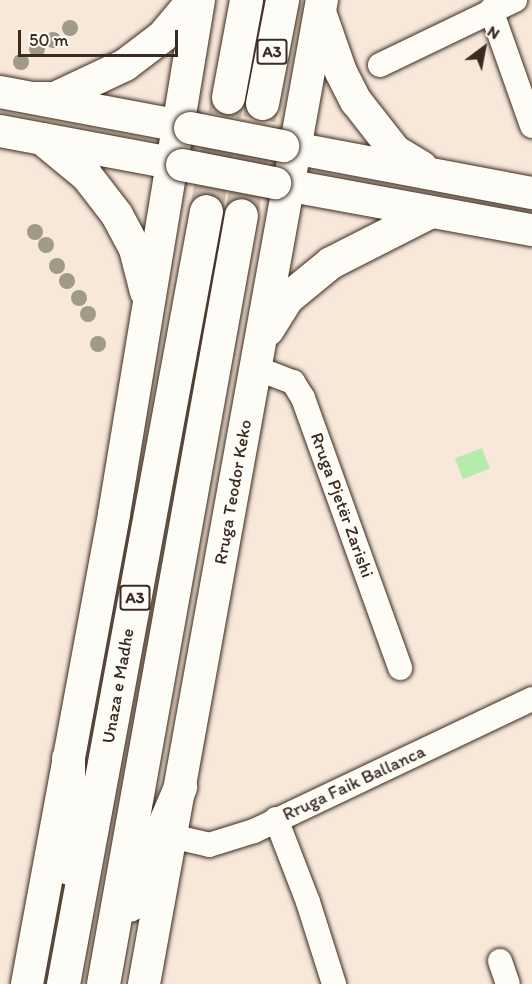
<!DOCTYPE html>
<html>
<head>
<meta charset="utf-8">
<style>
	body { margin:0 }
	#map { position:relative; width:532px; height:984px; overflow:hidden; background:#f7e8da; font-family:Itim,sans-serif }
	div>[style] { position:absolute }
	[style*='--x'] { left:calc(var(--x)*1px); top:calc(var(--y)*1px); width:calc(var(--w)*1px); rotate:calc(var(--a)*1deg) }
	.green>* { inset:0; background:#b5ebad; transform-origin:0 0 }
	.highway-tunnel>* { height:33px; margin-top:-16.5px; transform-origin:0; background:repeating-linear-gradient(90deg,#d1c2b4 0 33px,transparent 0 49px) }
	.roads { filter:drop-shadow(0 0 2px #3b2a1e) drop-shadow(0 0 2px #3b2a1e) }
	.minor>* { height:24px; margin:-12px; padding:0 12px; transform-origin:12px; border-radius:12px; background:#fdfcf7 }
	.major>* { height:32px; margin:-16px; padding:0 16px; transform-origin:16px; border-radius:16px; background:#fdfcf7 }
	.highway>* { height:33px; margin:-16.5px; padding:0 16.5px; transform-origin:16.5px; border-radius:16.5px; background:#fdfcf7 }
	.bridges { filter:drop-shadow(0 0 2px #3b2a1e) drop-shadow(0 0 2px #3b2a1e) }
	.major-bridge>* { height:32px; margin:-16px; padding:0 16px; transform-origin:16px; border-radius:16px; background:#fdfcf7 }
	.trees>* { width:16px; height:16px; margin:-8px; border-radius:50%; background:#a19a86 }
	span { translate:-50% -50%; white-space:nowrap; text-align:center; line-height:1.15; -webkit-text-stroke:4.5px #fdfcf7; paint-order:stroke }
	.shield-label span { padding:2px 4px; background:#fdfcf7; border:2px solid; border-radius:4px; -webkit-text-stroke-width:0 }
	.shield-label { font-size:16px; color:#3b2a1e; font-weight:700 }
	.street-label { font-size:18px; color:#3b2a1e }
	.north { position:absolute; left:454px; top:18px; width:60px; height:60px; -webkit-text-stroke:4px #fdfcf7; paint-order:stroke; rotate:32deg; font-size:16px; font-weight:700; line-height:24px; text-align:center; color:#3b2a1e }
	.north::after { content:''; display:block; margin:auto; width:21px; height:27px; background:#3b2a1e; clip-path:polygon(50% 0,100% 100%,50% 72%,0 100%) }
	.scale { position:absolute; left:18px; top:30px; width:160px; height:27px; box-sizing:border-box; border:3px solid #3b2a1e; border-top:0; padding-left:8px; font-size:18px; line-height:21px; white-space:nowrap; color:#3b2a1e; -webkit-text-stroke:4px #fdfcf7; paint-order:stroke }
</style>
</head>
<body>
<div id="map">
	<div class="green">
		<div style="left:482px;top:448px;width:22px;height:29px;rotate:69deg"></div>
	</div>
	<div class="highway-tunnel">
		<div style="--x:206;--y:211;--w:116;--a:-79.1"></div>
		<div style="--x:241;--y:215;--w:114;--a:-79.4"></div>
	</div>
	<div class="roads">
		<div class="minor">
			<div style="--x:491;--y:10;--w:123;--a:70.5"></div>
			<div style="--x:380;--y:65;--w:150;--a:-25.7"></div>
			<div style="--x:256;--y:368;--w:40;--a:21"></div>
			<div style="--x:293;--y:382;--w:19;--a:58"></div>
			<div style="--x:303;--y:398;--w:287;--a:70.2"></div>
			<div style="--x:276;--y:819;--w:89;--a:68.9"></div>
			<div style="--x:308;--y:902;--w:86;--a:72.4"></div>
			<div style="--x:171;--y:836;--w:39;--a:13"></div>
			<div style="--x:209;--y:845;--w:47;--a:-17.3"></div>
			<div style="--x:254;--y:831;--w:308;--a:-25.4"></div>
			<div style="--x:500;--y:961;--w:24;--a:71"></div>
		</div>
		<div class="major">
			<div style="--x:321;--y:15;--w:60;--a:70.7"></div>
			<div style="--x:341;--y:72;--w:33;--a:63"></div>
			<div style="--x:356;--y:101;--w:63;--a:52"></div>
			<div style="--x:395;--y:151;--w:31;--a:31"></div>
			<div style="--x:0;--y:92;--w:193;--a:10.7"></div>
			<div style="--x:33;--y:98;--w:22;--a:0"></div>
			<div style="--x:55;--y:98;--w:77;--a:-25.2"></div>
			<div style="--x:125;--y:65;--w:48;--a:-37.3"></div>
			<div style="--x:163;--y:36;--w:47;--a:-50.2"></div>
			<div style="--x:0;--y:131;--w:185;--a:10.6"></div>
			<div style="--x:42;--y:139;--w:58;--a:39.4"></div>
			<div style="--x:87;--y:176;--w:49;--a:52.4"></div>
			<div style="--x:117;--y:215;--w:38;--a:62"></div>
			<div style="--x:135;--y:249;--w:44;--a:75.7"></div>
			<div style="--x:283;--y:146;--w:253;--a:10.7"></div>
			<div style="--x:275;--y:183;--w:261;--a:10.4"></div>
			<div style="--x:268;--y:330;--w:36;--a:-58"></div>
			<div style="--x:287;--y:299;--w:57;--a:-39.3"></div>
			<div style="--x:331;--y:263;--w:112;--a:-27"></div>
			<div style="--x:27;--y:984;--w:478;--a:-79.5"></div>
			<div style="--x:114;--y:514;--w:521;--a:-80.61"></div>
			<div style="--x:144;--y:984;--w:1000;--a:-79.75"></div>
		</div>
		<div class="highway">
			<div style="--x:228;--y:97;--w:99;--a:-79.5"></div>
			<div style="--x:262;--y:103;--w:105;--a:-79"></div>
			<div style="--x:68;--y:758;--w:110;--a:89.5"></div>
			<div style="--x:129;--y:905;--w:129;--a:-66.6"></div>
			<div style="--x:63;--y:984;--w:786;--a:-79.52"></div>
			<div style="--x:103;--y:984;--w:781;--a:-79.83"></div>
		</div>
	</div>
	<div class="bridges">
		<div class="major-bridge">
			<div style="--x:190;--y:128;--w:95;--a:11"></div>
			<div style="--x:182;--y:165;--w:95;--a:11"></div>
		</div>
	</div>
	<div class="trees">
		<div style="left:70px;top:28px"></div>
		<div style="left:53px;top:40px"></div>
		<div style="left:37px;top:49px"></div>
		<div style="left:21px;top:62px"></div>
		<div style="left:35px;top:232px"></div>
		<div style="left:46px;top:245px"></div>
		<div style="left:57px;top:266px"></div>
		<div style="left:67px;top:281px"></div>
		<div style="left:79px;top:298px"></div>
		<div style="left:88px;top:314px"></div>
		<div style="left:98px;top:344px"></div>
	</div>
	<div class="shield-label">
		<span style="left:272px;top:52px">A3</span>
		<span style="left:135px;top:598px">A3</span>
	</div>
	<div class="street-label">
		<span style="left:233px;top:492px;rotate:-80deg">Rruga Teodor Keko</span>
		<span style="left:342px;top:505px;rotate:70deg">Rruga Pjetër Zarishi</span>
		<span style="left:118px;top:686px;rotate:-80deg">Unaza e Madhe</span>
		<span style="left:354px;top:783px;rotate:-25deg">Rruga Faik Ballanca</span>
	</div>
	<div class="north">N</div>
	<div class="scale">50 m</div>
</div>
</body>
</html>
